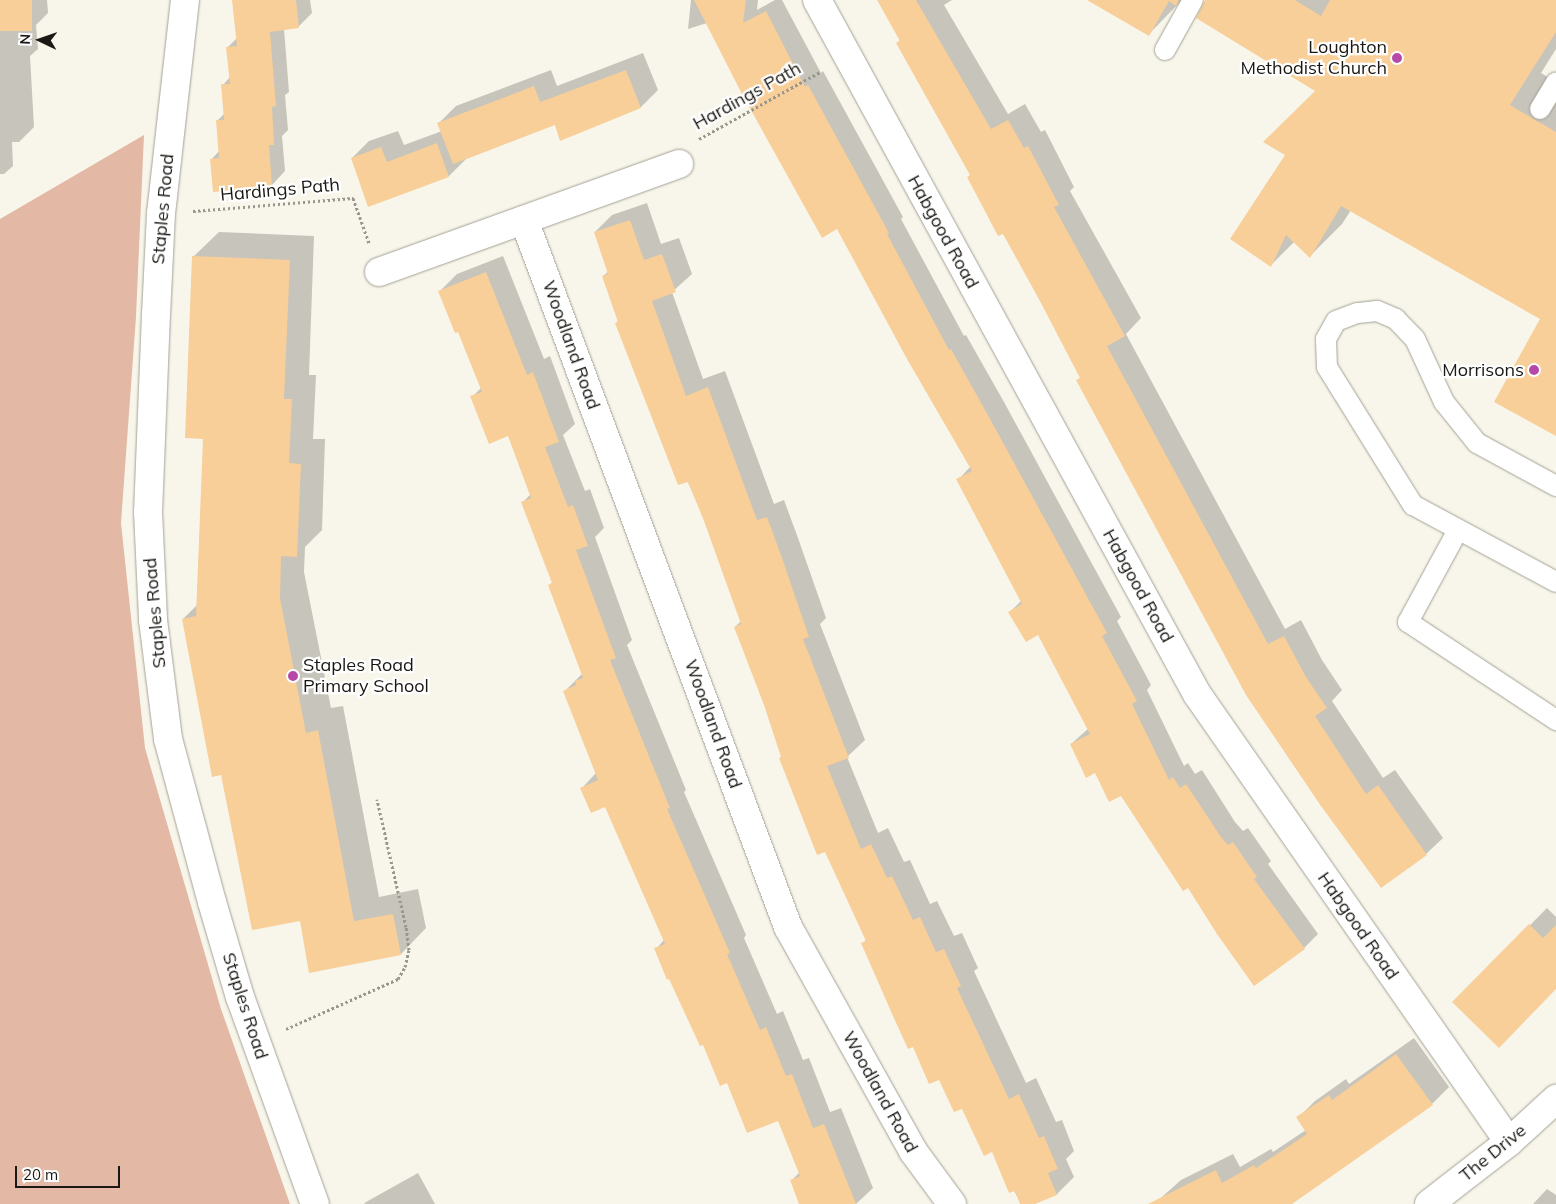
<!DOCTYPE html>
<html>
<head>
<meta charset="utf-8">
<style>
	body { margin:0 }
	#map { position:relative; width:1556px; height:1204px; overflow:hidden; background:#f8f6ea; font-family:Mulish,sans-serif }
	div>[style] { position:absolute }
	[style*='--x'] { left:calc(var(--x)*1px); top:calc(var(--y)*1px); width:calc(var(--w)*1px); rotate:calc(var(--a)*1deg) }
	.green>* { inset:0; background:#e3b9a5 }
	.shadow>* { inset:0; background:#0003 }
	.building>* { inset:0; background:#f8ce99; transform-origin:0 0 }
	.path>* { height:3px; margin-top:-1.5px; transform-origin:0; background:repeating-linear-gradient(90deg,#98978e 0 2.5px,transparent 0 5px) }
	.roads { filter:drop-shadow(0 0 1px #a3a196) drop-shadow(0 0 1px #a3a196) }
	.service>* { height:20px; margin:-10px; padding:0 10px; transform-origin:10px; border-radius:10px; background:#fff }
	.minor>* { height:28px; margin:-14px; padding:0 14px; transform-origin:14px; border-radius:14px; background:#fff }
	.dots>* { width:14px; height:14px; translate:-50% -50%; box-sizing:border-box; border:2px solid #fff; border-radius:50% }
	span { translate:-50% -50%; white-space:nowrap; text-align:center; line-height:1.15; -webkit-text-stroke:4.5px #fff; paint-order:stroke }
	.poi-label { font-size:18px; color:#191814 }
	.right { translate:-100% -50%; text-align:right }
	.left { translate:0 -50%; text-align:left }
	.street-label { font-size:18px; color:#191814 }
	.north { position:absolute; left:15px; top:15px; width:50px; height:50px; -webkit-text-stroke:4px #fff; paint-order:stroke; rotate:273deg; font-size:14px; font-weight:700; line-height:20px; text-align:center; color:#191814 }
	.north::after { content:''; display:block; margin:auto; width:18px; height:22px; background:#191814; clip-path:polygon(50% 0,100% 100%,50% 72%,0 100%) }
	.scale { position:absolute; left:15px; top:1166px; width:105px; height:22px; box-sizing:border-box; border:2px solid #191814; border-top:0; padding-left:6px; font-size:15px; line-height:18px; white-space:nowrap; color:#191814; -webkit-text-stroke:4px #fff; paint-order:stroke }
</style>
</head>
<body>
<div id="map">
	<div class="green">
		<div style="clip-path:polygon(144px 135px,136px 317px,121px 523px,145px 748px,221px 1009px,290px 1204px,0 1204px,0 219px)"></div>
	</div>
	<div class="shadow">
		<div style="clip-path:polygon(0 0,47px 0,48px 13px,36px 25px,38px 49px,30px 56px,34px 127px,19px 142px,12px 142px,13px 166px,4px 174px,0 174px)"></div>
		<div style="clip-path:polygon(233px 0,310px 0,312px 13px,298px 27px,284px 29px,289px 92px,285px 95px,288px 130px,282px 136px,285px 171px,272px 185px,211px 160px,219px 151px,217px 121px,225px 113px,223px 85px,230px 77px,227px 48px,237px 38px)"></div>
		<div style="clip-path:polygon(691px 0,758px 0,757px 10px,775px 0,782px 0,821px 73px,823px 71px,903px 217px,901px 219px,964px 336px,966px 335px,1004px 402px,1121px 617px,1117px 621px,1151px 685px,1147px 690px,1184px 766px,1188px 763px,1195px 774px,1202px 770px,1235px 822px,1243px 831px,1248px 828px,1271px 861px,1268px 864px,1318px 934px,1304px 948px,1188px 886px,1121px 795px,1095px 771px,1071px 744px,1089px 728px,1038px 633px,1010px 612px,1022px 600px,958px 480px,971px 466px,838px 227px,707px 23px,688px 29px)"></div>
		<div style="clip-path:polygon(879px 0,952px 0,944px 5px,1008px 114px,1025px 104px,1041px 132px,1045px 130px,1074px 187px,1070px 191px,1141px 318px,1126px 334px,1285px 629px,1301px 620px,1322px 660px,1342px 690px,1332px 701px,1383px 778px,1395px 770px,1443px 838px,1426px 854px,1381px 886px,1078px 380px,1081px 377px,1042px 302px,897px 43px,900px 40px)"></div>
		<div style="clip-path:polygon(1090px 0,1182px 0,1149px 34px)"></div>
		<div style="clip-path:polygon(1206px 0,1556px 0,1556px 49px,1541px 73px,1556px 82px,1556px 434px,1542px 318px,1351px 210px,1342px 224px,1310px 256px,1295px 241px,1271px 265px,1316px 91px)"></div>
		<div style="clip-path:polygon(643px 53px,658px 90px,641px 107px,555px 124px,466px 159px,449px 176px,352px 158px,369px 141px,398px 131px,404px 145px,442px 131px,439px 123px,456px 106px,551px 70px,557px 86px)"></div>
		<div style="clip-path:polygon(647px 203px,661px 244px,679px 238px,692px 274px,672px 292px,703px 379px,725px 371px,774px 504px,784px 500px,798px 538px,826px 618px,820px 624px,865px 740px,847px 757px,878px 833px,888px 828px,904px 862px,910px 860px,930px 904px,937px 901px,954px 936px,962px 933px,978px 968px,974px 971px,1026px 1083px,1036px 1078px,1056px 1122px,1062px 1120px,1074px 1151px,1066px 1159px,1074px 1177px,1057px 1194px,1032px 1204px,1021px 1204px,993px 1150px,963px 1107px,913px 1045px,863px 944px,866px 940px,765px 704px,735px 627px,741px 621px,705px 520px,616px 323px,619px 320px,603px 276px,609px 271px,595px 232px,612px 215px)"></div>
		<div style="clip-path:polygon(219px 232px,314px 236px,309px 375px,316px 375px,313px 439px,325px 439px,322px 530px,305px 547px,304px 572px,331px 708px,343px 706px,379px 897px,418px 889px,426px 928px,401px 954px,301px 920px,222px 774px,183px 619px,197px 605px,204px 438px,193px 257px)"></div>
		<div style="clip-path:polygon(503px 256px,544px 359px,550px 356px,575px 424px,563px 435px,585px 491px,590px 489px,604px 528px,595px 537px,632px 640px,627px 645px,686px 790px,684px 792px,746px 935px,744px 938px,777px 1014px,783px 1011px,803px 1060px,809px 1058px,830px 1112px,841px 1108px,873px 1188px,856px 1204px,801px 1204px,792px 1180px,800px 1172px,779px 1119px,728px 1082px,704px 1043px,656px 949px,664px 940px,606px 806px,582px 788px,596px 773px,565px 691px,582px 674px,550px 585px,553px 581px,523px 502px,531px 494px,508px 435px,472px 397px,482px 387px,459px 330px,440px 291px,457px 274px)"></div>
		<div style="clip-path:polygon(1547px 908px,1556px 917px,1556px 988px,1454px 1002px)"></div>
		<div style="clip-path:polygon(1414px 1038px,1449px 1087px,1432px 1104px,1290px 1204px,1154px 1204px,1181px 1180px,1233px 1154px,1240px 1167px,1271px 1149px,1273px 1152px,1306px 1130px,1298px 1118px,1315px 1101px,1346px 1079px,1349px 1084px)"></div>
		<div style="clip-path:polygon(418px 1173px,435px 1204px,364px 1204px,366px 1202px)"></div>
		<div style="clip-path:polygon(1547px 1189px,1556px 1195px,1556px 1204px,1533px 1204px)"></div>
	</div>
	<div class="building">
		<div style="left:0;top:0;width:32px;height:31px"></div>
		<div style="clip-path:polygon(232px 0,296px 0,299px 28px,270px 32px,276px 106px,272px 107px,274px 145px,269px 145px,272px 186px,213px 192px,210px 159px,219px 158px,216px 120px,224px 120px,221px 84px,230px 84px,226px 47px,237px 46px)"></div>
		<div style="clip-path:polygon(694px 0,746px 0,743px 23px,766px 11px,805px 87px,808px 85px,889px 233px,887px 234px,949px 350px,951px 349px,989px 417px,1107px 633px,1102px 636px,1137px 701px,1132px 704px,1169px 780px,1173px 777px,1180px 788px,1186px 784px,1221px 837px,1228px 845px,1233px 842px,1257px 877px,1254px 879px,1305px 949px,1254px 986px,1217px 934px,1188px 888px,1183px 891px,1121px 796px,1109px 802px,1095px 773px,1086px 778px,1070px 744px,1090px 734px,1038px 635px,1026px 642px,1008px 612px,1022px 604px,956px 479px,972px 471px,907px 359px,837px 229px,822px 238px,742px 94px)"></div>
		<div style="clip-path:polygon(877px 0,916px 0,991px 129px,1008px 120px,1024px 148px,1028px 146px,1059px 205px,1054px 207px,1125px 336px,1107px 346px,1268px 644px,1284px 636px,1306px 677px,1327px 708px,1315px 716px,1366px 794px,1378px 785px,1427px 855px,1381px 888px,1321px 806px,1246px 695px,1076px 380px,1080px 378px,1041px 303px,1003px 234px,998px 236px,967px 177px,970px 175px,896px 43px,900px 41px)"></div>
		<div style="clip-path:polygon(1087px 0,1179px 0,1176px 6px,1169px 1px,1149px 36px)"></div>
		<div style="clip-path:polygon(1205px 0,1295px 0,1321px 16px,1330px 0,1556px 0,1556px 32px,1510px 105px,1556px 132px,1556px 436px,1494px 402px,1540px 319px,1341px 206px,1310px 258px,1286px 235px,1271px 267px,1230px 239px,1285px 155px,1263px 142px,1315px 91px,1196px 18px)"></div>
		<div style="clip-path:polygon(626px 70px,641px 108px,560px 141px,555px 125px,453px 164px,437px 123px,534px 86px,540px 102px)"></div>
		<div style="clip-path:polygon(437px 143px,449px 177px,368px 207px,351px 158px,381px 147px,387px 162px)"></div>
		<div style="clip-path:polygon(630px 220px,644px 260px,662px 254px,676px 292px,652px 301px,686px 396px,708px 387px,757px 520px,767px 517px,781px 555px,809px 637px,803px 639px,849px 758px,827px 766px,861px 849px,871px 844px,887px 878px,892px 876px,913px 920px,920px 917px,936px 952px,944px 949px,961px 986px,957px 988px,1009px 1099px,1019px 1094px,1039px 1138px,1044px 1136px,1058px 1169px,1048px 1173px,1057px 1195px,1035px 1204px,1020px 1204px,1015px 1191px,1009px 1193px,992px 1152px,984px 1156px,962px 1109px,954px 1112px,939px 1080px,929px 1084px,913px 1047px,908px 1049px,893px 1016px,861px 943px,866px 941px,825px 852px,817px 855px,779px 758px,781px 757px,764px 705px,734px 627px,741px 624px,704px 521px,688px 482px,678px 485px,615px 323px,618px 322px,602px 276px,608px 274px,594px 232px)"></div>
		<div style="clip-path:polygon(192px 256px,290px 260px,284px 399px,292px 399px,289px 463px,301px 464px,297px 557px,281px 556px,280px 598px,306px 733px,318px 730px,354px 921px,393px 914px,401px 955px,309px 973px,300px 921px,252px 930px,221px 775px,212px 777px,182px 619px,196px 616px,203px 439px,185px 438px)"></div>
		<div style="clip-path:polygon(486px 272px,527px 375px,533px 372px,559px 442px,545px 447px,568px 507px,573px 505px,588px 546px,576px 550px,616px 658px,610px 660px,670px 808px,667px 809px,730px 953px,727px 954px,760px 1030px,766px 1027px,786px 1076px,792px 1074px,813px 1128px,824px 1124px,856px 1204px,799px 1204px,790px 1180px,800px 1176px,778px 1121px,747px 1133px,727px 1083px,720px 1086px,703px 1045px,700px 1046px,669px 979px,667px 980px,654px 948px,665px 944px,605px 807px,591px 813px,580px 788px,598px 780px,563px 691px,576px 685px,575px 681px,583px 678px,548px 585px,552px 583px,521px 502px,531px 498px,508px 436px,489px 444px,470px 396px,482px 392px,458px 332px,455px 333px,438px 291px)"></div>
		<div style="clip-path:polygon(1529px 924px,1543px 938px,1556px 925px,1556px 989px,1499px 1048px,1452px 1002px)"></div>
		<div style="clip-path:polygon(1396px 1054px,1433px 1105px,1292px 1204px,1148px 1204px,1216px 1170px,1222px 1183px,1254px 1165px,1256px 1168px,1307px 1134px,1296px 1117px,1329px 1095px,1332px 1100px)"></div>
	</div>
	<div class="path">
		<div style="--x:699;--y:139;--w:138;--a:-29"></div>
		<div style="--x:193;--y:211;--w:161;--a:-4.6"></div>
		<div style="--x:353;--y:198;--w:48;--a:70.4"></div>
		<div style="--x:286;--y:1029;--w:123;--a:-24.1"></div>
		<div style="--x:398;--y:979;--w:14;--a:-60"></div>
		<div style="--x:405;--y:967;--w:17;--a:-77"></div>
		<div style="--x:409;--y:950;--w:23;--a:-97"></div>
		<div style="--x:406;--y:927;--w:131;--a:-102.8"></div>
	</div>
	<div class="roads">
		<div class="service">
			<div style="--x:1165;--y:50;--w:57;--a:-60.8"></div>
			<div style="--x:1540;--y:109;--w:31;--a:-59"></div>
			<div style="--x:1556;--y:486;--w:90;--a:-151.4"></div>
			<div style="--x:1477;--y:443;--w:53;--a:-128.8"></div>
			<div style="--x:1444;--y:402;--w:69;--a:-114.7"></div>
			<div style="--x:1415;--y:339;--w:28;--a:-134"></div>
			<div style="--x:1396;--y:319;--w:21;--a:-157"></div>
			<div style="--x:1377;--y:311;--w:20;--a:174"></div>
			<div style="--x:1357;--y:313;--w:22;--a:159"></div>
			<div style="--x:1336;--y:321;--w:21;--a:119"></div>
			<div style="--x:1326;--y:339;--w:28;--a:88"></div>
			<div style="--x:1327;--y:367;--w:163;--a:58.1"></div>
			<div style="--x:1413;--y:505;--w:162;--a:28.3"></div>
			<div style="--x:1458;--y:530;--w:105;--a:118.5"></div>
			<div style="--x:1408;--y:622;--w:178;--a:33.5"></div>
		</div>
		<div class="minor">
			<div style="--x:185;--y:0;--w:214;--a:96.4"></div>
			<div style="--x:161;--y:213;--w:101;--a:92.8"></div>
			<div style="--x:156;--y:314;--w:198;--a:92.3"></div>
			<div style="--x:148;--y:512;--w:108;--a:87.3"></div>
			<div style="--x:153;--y:620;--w:120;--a:82.8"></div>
			<div style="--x:168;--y:739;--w:169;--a:74.9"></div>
			<div style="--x:212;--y:902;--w:99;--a:73.6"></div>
			<div style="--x:240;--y:997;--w:220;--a:70.1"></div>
			<div style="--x:817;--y:0;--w:791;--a:61.3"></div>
			<div style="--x:1197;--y:694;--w:546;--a:55.15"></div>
			<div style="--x:524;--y:220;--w:755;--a:69.52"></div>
			<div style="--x:788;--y:927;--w:257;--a:60.8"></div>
			<div style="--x:913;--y:1151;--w:66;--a:53.7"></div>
			<div style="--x:379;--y:272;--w:319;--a:-19.8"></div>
			<div style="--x:1429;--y:1204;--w:101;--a:-37.8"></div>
			<div style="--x:1509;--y:1142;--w:64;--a:-42.5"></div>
		</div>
	</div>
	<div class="dots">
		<div style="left:1397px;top:58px;background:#b649a8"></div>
		<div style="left:1534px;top:370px;background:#b649a8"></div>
		<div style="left:293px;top:676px;background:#b649a8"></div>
	</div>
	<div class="poi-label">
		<span class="right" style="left:1387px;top:58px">Loughton<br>Methodist Church</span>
		<span class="right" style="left:1524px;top:370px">Morrisons</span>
		<span class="left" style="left:303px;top:676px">Staples Road<br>Primary School</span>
	</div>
	<div class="street-label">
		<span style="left:747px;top:96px;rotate:-29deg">Hardings Path</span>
		<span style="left:280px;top:190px;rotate:-5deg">Hardings Path</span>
		<span style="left:163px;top:209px;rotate:-85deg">Staples Road</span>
		<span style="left:943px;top:232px;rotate:61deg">Habgood Road</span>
		<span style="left:571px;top:345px;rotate:70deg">Woodland Road</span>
		<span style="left:1138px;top:586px;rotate:61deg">Habgood Road</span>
		<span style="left:155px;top:613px;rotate:-95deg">Staples Road</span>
		<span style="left:713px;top:724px;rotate:70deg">Woodland Road</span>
		<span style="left:1358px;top:926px;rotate:55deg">Habgood Road</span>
		<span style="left:245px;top:1006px;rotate:72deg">Staples Road</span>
		<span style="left:880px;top:1092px;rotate:61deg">Woodland Road</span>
		<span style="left:1493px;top:1153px;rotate:-39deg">The Drive</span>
	</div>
	<div class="north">N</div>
	<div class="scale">20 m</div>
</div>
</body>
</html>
